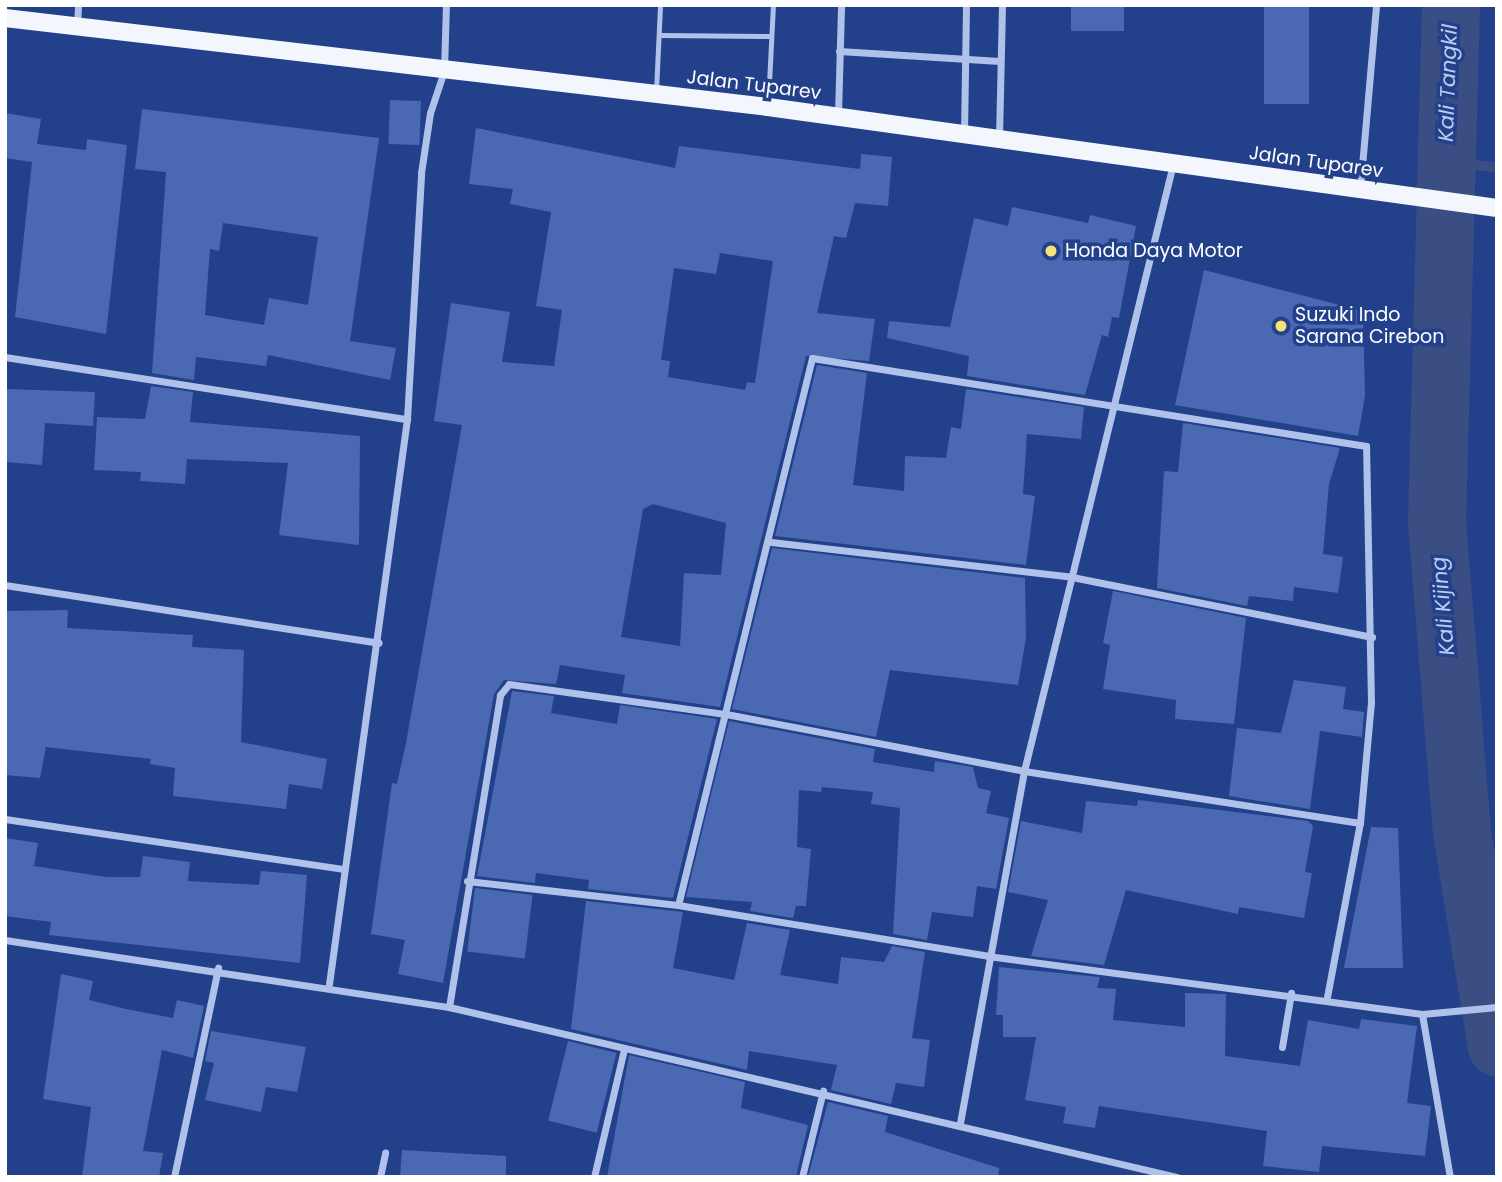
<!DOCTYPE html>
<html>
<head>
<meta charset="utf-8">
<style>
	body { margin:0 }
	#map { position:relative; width:1502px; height:1182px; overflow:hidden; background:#23408a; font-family:Poppins,sans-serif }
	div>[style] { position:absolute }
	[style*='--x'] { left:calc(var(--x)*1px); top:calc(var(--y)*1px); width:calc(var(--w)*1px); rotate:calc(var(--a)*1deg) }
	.water>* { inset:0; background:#3a4e84 }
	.stream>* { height:10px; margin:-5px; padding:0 5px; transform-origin:5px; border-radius:5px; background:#3a4e84 }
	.river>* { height:58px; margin:-29px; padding:0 29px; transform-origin:29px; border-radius:29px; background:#3a4e84 }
	.building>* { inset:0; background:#4b69b2; transform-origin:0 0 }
	.service>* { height:5px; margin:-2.5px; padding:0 2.5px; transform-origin:2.5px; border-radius:2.5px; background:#b0c1ea }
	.minor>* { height:7px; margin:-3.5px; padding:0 3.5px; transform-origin:3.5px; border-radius:3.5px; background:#b0c1ea }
	.primary>* { height:18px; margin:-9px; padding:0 9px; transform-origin:9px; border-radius:9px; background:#f4f6fe }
	.dots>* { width:19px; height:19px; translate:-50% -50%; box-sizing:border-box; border:4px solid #23408a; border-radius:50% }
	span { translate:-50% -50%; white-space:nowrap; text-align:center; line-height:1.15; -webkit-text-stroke:7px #23408a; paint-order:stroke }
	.street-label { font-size:19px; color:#fff }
	.poi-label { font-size:19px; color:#fff }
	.left { translate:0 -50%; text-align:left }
	.water-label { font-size:21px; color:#bcccf1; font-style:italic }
	.frame { position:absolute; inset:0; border:7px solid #fff; pointer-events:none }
</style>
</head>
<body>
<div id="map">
	<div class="water">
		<div style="clip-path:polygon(1431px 5px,1462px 5px,1472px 177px,1460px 203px,1422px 194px)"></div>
	</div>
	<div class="stream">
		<div style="--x:1459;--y:163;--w:38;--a:7"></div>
	</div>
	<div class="river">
		<div style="--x:1451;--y:5;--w:517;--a:91.55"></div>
		<div style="--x:1437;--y:522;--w:312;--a:85.4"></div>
		<div style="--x:1462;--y:833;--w:217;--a:80.7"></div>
	</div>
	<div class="building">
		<div style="left:1071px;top:5px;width:53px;height:26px"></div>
		<div style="left:1264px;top:5px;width:45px;height:99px"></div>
		<div style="left:390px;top:100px;width:31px;height:44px;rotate:2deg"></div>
		<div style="clip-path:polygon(evenodd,142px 109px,379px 138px,350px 341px,396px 348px,390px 380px,268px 355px,266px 366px,196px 357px,194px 380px,152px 373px,166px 172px,135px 169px,142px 109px,223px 223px,318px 237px,308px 305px,269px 298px,264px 325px,205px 315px,210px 249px,219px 251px,223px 223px)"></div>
		<div style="clip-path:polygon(5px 113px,41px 119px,37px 144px,86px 150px,87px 139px,127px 145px,106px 334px,15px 317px,32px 162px,5px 158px)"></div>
		<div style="clip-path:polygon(evenodd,476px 128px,675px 168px,679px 146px,860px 169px,861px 154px,892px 157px,888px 206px,855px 203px,846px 238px,834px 236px,817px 313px,875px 319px,869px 361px,806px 356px,720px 707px,622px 693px,625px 675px,560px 665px,556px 684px,504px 680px,494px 694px,443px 983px,398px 974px,405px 940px,371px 934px,392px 783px,397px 784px,406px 743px,462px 425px,434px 421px,451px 303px,510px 312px,502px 362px,554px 366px,562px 310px,536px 306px,551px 212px,510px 204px,513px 189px,469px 184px,476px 128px,720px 253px,773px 261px,755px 383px,747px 382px,745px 390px,668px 377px,670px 361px,661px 360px,674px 268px,716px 274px,720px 253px,476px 128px,653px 504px,726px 523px,721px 575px,684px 573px,680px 646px,621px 637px,643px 509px,653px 504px)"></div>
		<div style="clip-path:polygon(1012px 207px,1088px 223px,1090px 215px,1136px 226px,1119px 318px,1112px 317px,1108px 337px,1102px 335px,1085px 395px,967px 376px,969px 356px,887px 338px,889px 321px,950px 327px,974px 218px,1008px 226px)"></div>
		<div style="clip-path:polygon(1204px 270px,1363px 311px,1365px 396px,1358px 436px,1175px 405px)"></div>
		<div style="clip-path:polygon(817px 365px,867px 373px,853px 485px,904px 491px,905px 456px,946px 458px,951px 427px,961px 429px,966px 389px,1084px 407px,1081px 439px,1027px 434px,1023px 494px,1035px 496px,1026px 565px,775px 536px)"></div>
		<div style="clip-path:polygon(151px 386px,193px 392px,190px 422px,360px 436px,359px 545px,279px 535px,288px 463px,187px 459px,185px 484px,140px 481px,141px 472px,94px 470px,97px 417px,145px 419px)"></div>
		<div style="clip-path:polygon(6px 389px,95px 392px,93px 426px,45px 423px,42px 465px,5px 462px)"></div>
		<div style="clip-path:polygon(1183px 423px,1340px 448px,1329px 484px,1323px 554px,1343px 557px,1338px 593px,1294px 587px,1293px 601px,1249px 596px,1247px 606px,1157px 588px,1164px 471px,1178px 472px)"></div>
		<div style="clip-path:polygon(772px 548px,1025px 578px,1026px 638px,1018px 685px,890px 670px,876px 737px,732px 709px)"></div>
		<div style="clip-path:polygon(1113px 591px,1246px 618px,1234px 724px,1175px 719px,1176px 700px,1103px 689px,1110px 645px,1103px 643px)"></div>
		<div style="clip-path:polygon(68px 610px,67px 628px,193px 635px,192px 647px,244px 650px,241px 742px,327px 759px,322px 789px,289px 784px,286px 809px,173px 796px,175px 768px,150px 764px,151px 759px,46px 747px,40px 778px,5px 775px,5px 611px)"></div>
		<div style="clip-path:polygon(1294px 680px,1346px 687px,1343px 709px,1364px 712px,1362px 737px,1320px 731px,1310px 809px,1229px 796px,1237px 728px,1281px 733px)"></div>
		<div style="clip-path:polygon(512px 691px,554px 696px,551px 713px,617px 724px,620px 705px,717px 719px,673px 898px,588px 889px,589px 880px,536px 873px,535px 883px,477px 876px)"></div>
		<div style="clip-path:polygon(729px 721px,875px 749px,873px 762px,934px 772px,935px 761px,973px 767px,978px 788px,991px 791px,986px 813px,1009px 818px,996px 889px,977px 886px,973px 917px,932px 912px,927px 940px,893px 934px,900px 808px,871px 804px,873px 792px,822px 787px,821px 792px,799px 790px,797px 847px,811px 849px,806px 906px,796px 906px,793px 918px,750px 911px,752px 902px,686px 897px)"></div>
		<div style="clip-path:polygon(1138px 800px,1308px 821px,1313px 826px,1305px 872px,1312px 873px,1304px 918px,1239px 907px,1238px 914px,1126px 890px,1104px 965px,1031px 956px,1048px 900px,1008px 892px,1021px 821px,1082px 833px,1086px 801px,1137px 806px)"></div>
		<div style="clip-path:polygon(1371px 827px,1398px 828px,1403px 968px,1344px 968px)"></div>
		<div style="clip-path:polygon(5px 838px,38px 843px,34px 866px,106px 877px,140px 877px,143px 856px,190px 862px,188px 881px,259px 885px,261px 871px,307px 875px,300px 963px,49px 935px,51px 922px,5px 916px)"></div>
		<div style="left:475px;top:888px;width:58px;height:64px;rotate:7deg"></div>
		<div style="clip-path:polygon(586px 901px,683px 912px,673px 968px,734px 980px,747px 923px,790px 930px,780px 975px,838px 984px,841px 957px,884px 962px,892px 946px,925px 952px,912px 1038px,930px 1040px,924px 1087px,896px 1083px,891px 1104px,831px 1090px,837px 1065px,749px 1051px,747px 1070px,571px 1029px)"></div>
		<div style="clip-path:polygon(999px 967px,1100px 977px,1097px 988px,1116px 989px,1113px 1020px,1185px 1027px,1185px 993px,1226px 994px,1225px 1056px,1300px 1066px,1308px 1020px,1359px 1029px,1361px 1019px,1417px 1026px,1407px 1103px,1431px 1106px,1425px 1156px,1322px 1146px,1319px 1172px,1263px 1166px,1267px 1131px,1099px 1106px,1095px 1128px,1063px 1123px,1066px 1107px,1025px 1100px,1036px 1037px,1003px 1037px,1003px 1015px,996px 1015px)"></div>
		<div style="clip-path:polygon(61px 974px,93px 981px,89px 1000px,126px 1009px,173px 1018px,177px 1000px,204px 1006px,193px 1058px,162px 1050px,143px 1151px,163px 1153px,159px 1177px,82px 1177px,91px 1107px,43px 1099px)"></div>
		<div style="clip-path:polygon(211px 1031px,306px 1047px,297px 1092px,266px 1087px,261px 1112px,205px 1100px,214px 1063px,205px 1061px)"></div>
		<div style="left:568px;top:1041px;width:50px;height:82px;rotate:14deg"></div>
		<div style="clip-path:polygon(629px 1055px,745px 1082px,741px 1108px,808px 1125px,796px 1177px,607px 1177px)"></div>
		<div style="clip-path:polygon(828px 1102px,888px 1116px,885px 1132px,999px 1168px,998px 1177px,808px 1177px)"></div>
		<div style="clip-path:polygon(402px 1150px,506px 1156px,506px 1177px,400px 1177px)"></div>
	</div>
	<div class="service">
		<div style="--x:659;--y:35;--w:112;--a:0.5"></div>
		<div style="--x:656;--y:91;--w:86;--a:-87.3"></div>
		<div style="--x:768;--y:103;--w:98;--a:-87.1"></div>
	</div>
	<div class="minor">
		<div style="--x:77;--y:26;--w:21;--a:-87"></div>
		<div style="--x:839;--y:51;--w:161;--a:3.6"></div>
		<div style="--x:838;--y:115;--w:110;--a:-88.4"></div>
		<div style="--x:964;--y:134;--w:129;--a:-89.1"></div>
		<div style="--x:999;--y:138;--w:133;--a:-88.7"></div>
		<div style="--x:1360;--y:189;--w:185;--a:-85"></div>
		<div style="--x:5;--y:357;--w:407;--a:8.8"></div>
		<div style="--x:771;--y:542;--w:303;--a:6.6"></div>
		<div style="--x:1072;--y:577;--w:306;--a:11.3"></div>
		<div style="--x:5;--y:585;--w:378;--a:8.8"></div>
		<div style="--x:5;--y:819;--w:343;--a:8.4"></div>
		<div style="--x:467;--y:881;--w:212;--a:6.5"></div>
		<div style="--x:5;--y:940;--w:449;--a:8.6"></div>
		<div style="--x:449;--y:1007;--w:748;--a:13.14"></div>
		<div style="--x:329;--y:984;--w:570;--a:-82.14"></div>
		<div style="--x:407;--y:419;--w:246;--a:-86.7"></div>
		<div style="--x:421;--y:173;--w:61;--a:-81.5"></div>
		<div style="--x:430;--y:113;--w:44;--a:-71.6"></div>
		<div style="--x:444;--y:71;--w:66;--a:-88.3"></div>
		<div style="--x:1327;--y:997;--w:177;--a:-79.3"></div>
		<div style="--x:1360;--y:823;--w:121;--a:-84.8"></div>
		<div style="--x:1371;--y:703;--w:257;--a:-91.1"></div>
		<div style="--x:1366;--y:446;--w:561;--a:-170.97"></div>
		<div style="--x:812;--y:358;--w:563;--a:103.76"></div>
		<div style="--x:678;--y:905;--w:314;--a:9.3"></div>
		<div style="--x:988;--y:956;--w:438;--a:7.6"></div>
		<div style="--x:1422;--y:1014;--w:75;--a:-5.3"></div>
		<div style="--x:449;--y:1007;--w:316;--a:-80.7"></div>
		<div style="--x:500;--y:695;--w:14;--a:-51"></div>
		<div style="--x:509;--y:684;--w:219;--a:7.9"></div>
		<div style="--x:726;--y:714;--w:303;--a:10.8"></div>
		<div style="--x:1024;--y:771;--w:340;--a:8.8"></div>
		<div style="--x:1422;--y:1014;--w:165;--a:80.3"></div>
		<div style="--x:1282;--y:1047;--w:55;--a:-80.5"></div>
		<div style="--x:960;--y:1123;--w:358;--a:-79.7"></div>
		<div style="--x:1024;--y:771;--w:625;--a:-76.21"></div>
		<div style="--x:174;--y:1177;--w:214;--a:-78.1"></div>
		<div style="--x:380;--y:1177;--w:25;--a:-78"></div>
		<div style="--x:594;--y:1177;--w:131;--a:-76.8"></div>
		<div style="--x:802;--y:1177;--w:89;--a:-76.3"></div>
	</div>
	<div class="primary">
		<div style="--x:5;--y:18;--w:768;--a:6.65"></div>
		<div style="--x:768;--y:107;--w:736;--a:7.89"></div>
	</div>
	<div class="dots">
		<div style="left:1051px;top:251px;background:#f5e473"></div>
		<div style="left:1281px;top:326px;background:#f5e473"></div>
	</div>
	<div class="street-label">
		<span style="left:754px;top:85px;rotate:7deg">Jalan Tuparev</span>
		<span style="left:1316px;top:162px;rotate:8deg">Jalan Tuparev</span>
	</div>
	<div class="poi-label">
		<span class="left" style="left:1065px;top:251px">Honda Daya Motor</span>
		<span class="left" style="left:1295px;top:326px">Suzuki Indo<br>Sarana Cirebon</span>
	</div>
	<div class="water-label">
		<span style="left:1448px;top:83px;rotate:-88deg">Kali Tangkil</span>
		<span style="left:1443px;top:606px;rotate:-95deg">Kali Kijing</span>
	</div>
	<div class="frame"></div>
</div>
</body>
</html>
